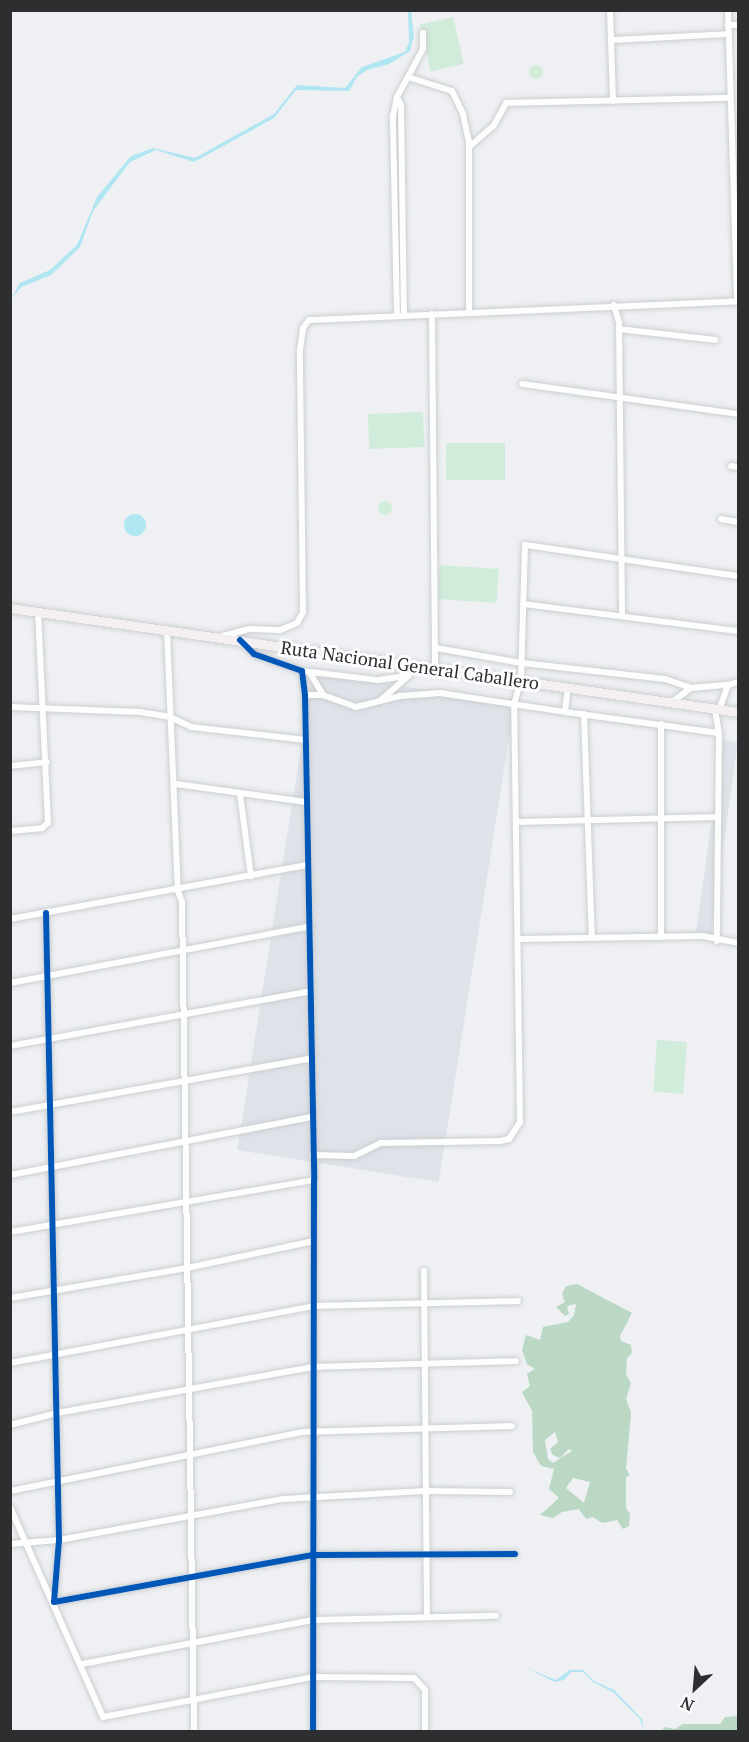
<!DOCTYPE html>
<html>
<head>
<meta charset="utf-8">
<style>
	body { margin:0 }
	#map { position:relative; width:749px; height:1742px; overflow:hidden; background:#eef0f3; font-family:"PT Serif",serif }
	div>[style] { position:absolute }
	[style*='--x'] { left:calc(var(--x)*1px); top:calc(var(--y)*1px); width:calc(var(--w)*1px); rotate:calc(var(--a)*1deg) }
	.built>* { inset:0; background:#dfe2e9; transform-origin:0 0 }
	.green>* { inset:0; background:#d1ecda; transform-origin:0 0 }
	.round { border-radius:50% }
	.forest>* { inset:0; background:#bad8c4 }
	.water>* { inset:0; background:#b0e6f2 }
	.roads { filter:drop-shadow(0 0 2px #ccced0) drop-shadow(0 0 2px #ccced0) }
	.minor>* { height:6px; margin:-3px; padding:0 3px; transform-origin:3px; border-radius:3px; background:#fcfdfd }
	.highway>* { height:9px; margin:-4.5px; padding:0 4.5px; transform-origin:4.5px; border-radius:4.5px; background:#f4eff0 }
	.cycleway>* { height:6px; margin:-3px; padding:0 3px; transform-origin:3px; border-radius:3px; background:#0057b8 }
	span { translate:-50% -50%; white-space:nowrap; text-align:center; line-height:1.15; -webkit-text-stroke:6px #fcfdfe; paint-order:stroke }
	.street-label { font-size:18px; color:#2d2e30 }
	.frame { position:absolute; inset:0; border:12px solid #2d2e30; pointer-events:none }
	.north { position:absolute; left:665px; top:1658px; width:60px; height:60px; -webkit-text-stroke:4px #fcfdfe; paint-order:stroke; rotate:206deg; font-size:16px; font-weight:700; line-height:24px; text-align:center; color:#2d2e30 }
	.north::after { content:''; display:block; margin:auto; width:21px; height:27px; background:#2d2e30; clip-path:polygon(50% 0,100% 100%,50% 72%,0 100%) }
</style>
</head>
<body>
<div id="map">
	<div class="built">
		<div style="left:313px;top:672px;width:204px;height:484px;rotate:9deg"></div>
		<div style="left:723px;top:740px;width:15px;height:196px;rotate:8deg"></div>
	</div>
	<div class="green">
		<div style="left:453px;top:17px;width:48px;height:34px;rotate:77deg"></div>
		<div class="round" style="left:529px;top:65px;width:14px;height:14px"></div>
		<div style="left:423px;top:412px;width:35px;height:55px;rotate:88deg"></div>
		<div style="left:446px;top:443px;width:59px;height:37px"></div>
		<div class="round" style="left:378px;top:501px;width:14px;height:14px"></div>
		<div style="left:440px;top:565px;width:59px;height:34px;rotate:4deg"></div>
		<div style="left:657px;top:1040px;width:30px;height:52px;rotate:4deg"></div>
	</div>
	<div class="forest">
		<div style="clip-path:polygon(evenodd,577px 1284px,632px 1313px,620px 1336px,621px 1341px,631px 1345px,632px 1353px,627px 1358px,626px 1374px,631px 1383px,626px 1399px,631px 1413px,626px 1469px,630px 1475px,626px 1477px,626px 1508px,630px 1514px,629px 1526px,623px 1529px,617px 1520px,602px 1523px,593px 1517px,586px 1519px,579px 1509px,562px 1512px,553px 1518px,540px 1515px,559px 1498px,549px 1489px,554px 1469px,541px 1466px,533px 1452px,532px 1411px,522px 1392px,530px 1386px,527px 1374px,535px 1369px,527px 1364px,522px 1350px,526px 1335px,540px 1340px,543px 1327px,568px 1322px,574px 1315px,576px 1304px,567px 1306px,569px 1314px,565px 1316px,556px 1307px,565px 1302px,562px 1294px,566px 1286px,577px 1284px,555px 1432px,558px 1442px,550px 1449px,553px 1455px,560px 1458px,569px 1449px,572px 1451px,553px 1463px,548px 1459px,545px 1440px,555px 1432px,577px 1284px,573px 1478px,590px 1482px,584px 1503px,566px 1488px,573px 1478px)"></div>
		<div style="clip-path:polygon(738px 1716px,738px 1731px,661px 1731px,665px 1727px,675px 1729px,683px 1724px,720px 1724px,725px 1717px)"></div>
	</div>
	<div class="water">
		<div style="clip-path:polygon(408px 11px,411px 11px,414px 36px,410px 51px,389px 64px,367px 70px,357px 77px,349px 91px,296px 90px,274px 118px,194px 162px,156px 150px,130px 162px,93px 211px,80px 247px,51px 275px,21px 287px,11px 299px,20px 283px,50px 270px,77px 245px,97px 197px,131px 156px,153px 148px,195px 158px,274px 114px,297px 85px,345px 88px,362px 67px,405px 52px,409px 42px)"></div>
		<div class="round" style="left:124px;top:514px;width:22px;height:22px"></div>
		<div style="clip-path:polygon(526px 1668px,556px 1680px,570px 1670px,583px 1670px,594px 1681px,614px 1690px,642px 1719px,644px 1731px,640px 1719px,613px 1692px,593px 1682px,583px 1672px,571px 1672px,564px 1680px,555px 1682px)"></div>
	</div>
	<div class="roads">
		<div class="minor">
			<div style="--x:610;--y:10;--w:91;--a:88.1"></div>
			<div style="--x:728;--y:10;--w:291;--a:88.2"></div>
			<div style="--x:728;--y:25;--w:10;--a:0"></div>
			<div style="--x:611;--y:40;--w:118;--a:-2.9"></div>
			<div style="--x:408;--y:77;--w:46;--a:17.7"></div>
			<div style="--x:452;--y:91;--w:25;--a:64"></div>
			<div style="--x:463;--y:114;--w:29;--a:78"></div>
			<div style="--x:469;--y:142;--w:170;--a:90"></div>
			<div style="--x:397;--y:97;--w:55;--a:-61.6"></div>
			<div style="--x:423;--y:49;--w:16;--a:-90"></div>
			<div style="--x:469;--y:147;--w:33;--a:-41"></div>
			<div style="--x:494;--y:125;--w:25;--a:-61"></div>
			<div style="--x:506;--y:103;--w:224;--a:-1.3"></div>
			<div style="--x:614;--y:305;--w:19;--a:74"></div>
			<div style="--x:619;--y:323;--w:291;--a:89.4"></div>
			<div style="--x:432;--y:314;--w:355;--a:89.5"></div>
			<div style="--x:397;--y:315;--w:199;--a:-91.2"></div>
			<div style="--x:393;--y:116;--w:19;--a:-78"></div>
			<div style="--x:397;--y:97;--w:9;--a:63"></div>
			<div style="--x:401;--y:105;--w:210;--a:89.2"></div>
			<div style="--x:619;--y:329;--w:97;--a:6.5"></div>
			<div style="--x:522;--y:384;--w:218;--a:7.9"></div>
			<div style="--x:731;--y:466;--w:7;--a:8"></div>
			<div style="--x:721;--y:519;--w:17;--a:10"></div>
			<div style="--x:523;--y:604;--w:217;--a:7.2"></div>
			<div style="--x:167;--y:631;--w:260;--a:87.6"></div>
			<div style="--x:178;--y:891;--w:12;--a:70"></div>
			<div style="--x:182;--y:902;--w:830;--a:89.17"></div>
			<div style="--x:223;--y:636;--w:28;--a:-15"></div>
			<div style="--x:250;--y:629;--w:30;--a:2"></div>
			<div style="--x:280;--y:630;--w:18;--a:-22"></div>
			<div style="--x:297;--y:623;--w:13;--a:-61"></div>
			<div style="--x:303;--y:612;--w:262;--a:-90.7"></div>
			<div style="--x:300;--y:350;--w:22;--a:-82"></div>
			<div style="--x:303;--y:328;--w:10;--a:-53"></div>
			<div style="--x:309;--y:320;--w:429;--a:-2.5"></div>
			<div style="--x:240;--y:641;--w:19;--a:43"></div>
			<div style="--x:254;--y:654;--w:51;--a:19.5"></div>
			<div style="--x:302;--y:671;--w:24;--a:83"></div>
			<div style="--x:305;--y:695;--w:485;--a:88.9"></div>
			<div style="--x:314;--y:1180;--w:552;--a:90.1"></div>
			<div style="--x:436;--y:648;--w:87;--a:9.9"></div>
			<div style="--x:522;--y:663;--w:144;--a:6.4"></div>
			<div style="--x:665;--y:679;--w:28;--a:19"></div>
			<div style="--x:302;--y:671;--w:77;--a:6.8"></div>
			<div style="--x:378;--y:680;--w:30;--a:-8"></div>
			<div style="--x:408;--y:676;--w:14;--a:-45"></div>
			<div style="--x:310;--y:673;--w:26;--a:59"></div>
			<div style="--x:568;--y:687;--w:25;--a:97"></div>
			<div style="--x:565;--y:712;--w:155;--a:7.8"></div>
			<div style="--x:305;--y:695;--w:18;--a:0"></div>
			<div style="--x:323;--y:695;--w:35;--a:20"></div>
			<div style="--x:356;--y:707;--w:45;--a:-14"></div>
			<div style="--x:400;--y:696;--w:40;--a:-4.3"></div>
			<div style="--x:440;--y:693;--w:126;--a:8.6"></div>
			<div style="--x:382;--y:699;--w:32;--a:-41"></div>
			<div style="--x:671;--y:703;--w:25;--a:-37"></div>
			<div style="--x:691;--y:688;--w:37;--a:-5"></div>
			<div style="--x:10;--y:707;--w:130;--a:2.2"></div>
			<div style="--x:140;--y:712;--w:30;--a:9"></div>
			<div style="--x:170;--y:717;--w:23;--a:25"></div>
			<div style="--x:191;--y:727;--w:116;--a:6.4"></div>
			<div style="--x:715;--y:709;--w:24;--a:81"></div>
			<div style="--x:719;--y:733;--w:208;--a:90.6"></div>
			<div style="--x:719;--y:710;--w:27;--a:-70"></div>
			<div style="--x:728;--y:685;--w:10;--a:-17"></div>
			<div style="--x:584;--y:714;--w:224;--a:88"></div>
			<div style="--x:661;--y:724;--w:213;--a:90"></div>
			<div style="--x:10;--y:766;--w:37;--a:-6"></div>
			<div style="--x:176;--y:784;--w:131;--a:7.9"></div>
			<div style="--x:240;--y:794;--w:83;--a:82.4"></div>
			<div style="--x:516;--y:822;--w:202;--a:-1.4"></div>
			<div style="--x:10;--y:831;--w:32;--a:-5"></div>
			<div style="--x:42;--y:828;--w:8;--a:-40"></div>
			<div style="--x:48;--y:823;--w:211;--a:-92.7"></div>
			<div style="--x:46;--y:913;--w:627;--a:88.81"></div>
			<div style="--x:59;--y:1540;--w:62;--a:94.6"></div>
			<div style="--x:54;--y:1602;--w:263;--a:-10.3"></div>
			<div style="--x:313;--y:1555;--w:202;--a:-0.3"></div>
			<div style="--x:10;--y:919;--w:302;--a:-10.3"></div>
			<div style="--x:519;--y:939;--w:184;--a:-0.9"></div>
			<div style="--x:703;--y:936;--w:36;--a:11"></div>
			<div style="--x:10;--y:983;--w:301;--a:-10.7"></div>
			<div style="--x:10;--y:1046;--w:303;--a:-10.3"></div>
			<div style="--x:10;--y:1112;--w:304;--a:-10.1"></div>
			<div style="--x:313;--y:1155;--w:41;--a:1.4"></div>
			<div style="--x:354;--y:1156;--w:30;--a:-26"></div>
			<div style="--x:381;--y:1143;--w:119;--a:-1"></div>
			<div style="--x:500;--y:1141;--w:9;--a:-13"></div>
			<div style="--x:509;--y:1139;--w:20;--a:-57"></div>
			<div style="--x:520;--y:1122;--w:418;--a:-90.8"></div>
			<div style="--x:514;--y:704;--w:25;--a:-74"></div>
			<div style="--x:521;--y:680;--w:135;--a:-88.3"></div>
			<div style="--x:525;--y:545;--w:215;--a:8.3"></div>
			<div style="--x:10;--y:1175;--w:307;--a:-10.9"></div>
			<div style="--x:10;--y:1232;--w:308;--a:-9.7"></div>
			<div style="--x:424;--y:1271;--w:346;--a:89.5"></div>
			<div style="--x:10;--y:1298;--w:180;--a:-9.6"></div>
			<div style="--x:187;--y:1268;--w:130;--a:-12"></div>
			<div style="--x:10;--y:1363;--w:309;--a:-10.6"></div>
			<div style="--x:314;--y:1306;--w:204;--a:-1.4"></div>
			<div style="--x:10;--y:1425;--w:49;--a:-14.3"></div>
			<div style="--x:57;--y:1413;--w:260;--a:-10.2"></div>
			<div style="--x:313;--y:1367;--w:203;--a:-1.7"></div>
			<div style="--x:10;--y:1491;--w:298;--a:-11.4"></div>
			<div style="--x:302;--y:1432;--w:210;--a:-1.6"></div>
			<div style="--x:10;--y:1507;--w:230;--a:66.1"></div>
			<div style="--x:103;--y:1717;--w:214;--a:-10.8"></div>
			<div style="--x:313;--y:1677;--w:101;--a:0.6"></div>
			<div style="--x:414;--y:1678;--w:16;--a:47"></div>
			<div style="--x:425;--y:1690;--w:42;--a:90"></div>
			<div style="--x:10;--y:1544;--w:49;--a:-4.7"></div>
			<div style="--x:59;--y:1540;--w:228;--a:-10.4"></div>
			<div style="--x:283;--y:1499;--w:142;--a:-3.2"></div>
			<div style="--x:425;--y:1491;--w:85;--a:0.7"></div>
			<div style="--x:82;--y:1664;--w:235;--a:-10.8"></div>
			<div style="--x:313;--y:1620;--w:183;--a:-1.3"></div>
		</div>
		<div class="highway">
			<div style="--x:10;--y:608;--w:735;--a:8.13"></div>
		</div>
	</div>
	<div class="cycleway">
		<div style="--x:240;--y:640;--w:20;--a:45"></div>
		<div style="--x:254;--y:654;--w:51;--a:19.5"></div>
		<div style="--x:302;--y:671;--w:24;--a:83"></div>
		<div style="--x:305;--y:695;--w:485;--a:88.9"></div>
		<div style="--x:314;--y:1180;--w:552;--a:90.1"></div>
		<div style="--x:46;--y:913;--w:627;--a:88.81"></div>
		<div style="--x:59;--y:1540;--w:62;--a:94.6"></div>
		<div style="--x:54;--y:1602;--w:263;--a:-10.3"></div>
		<div style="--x:313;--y:1555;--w:202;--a:-0.3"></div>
	</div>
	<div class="street-label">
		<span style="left:410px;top:665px;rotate:8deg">Ruta Nacional General Caballero</span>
	</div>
	<div class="frame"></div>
	<div class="north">N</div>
</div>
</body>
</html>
